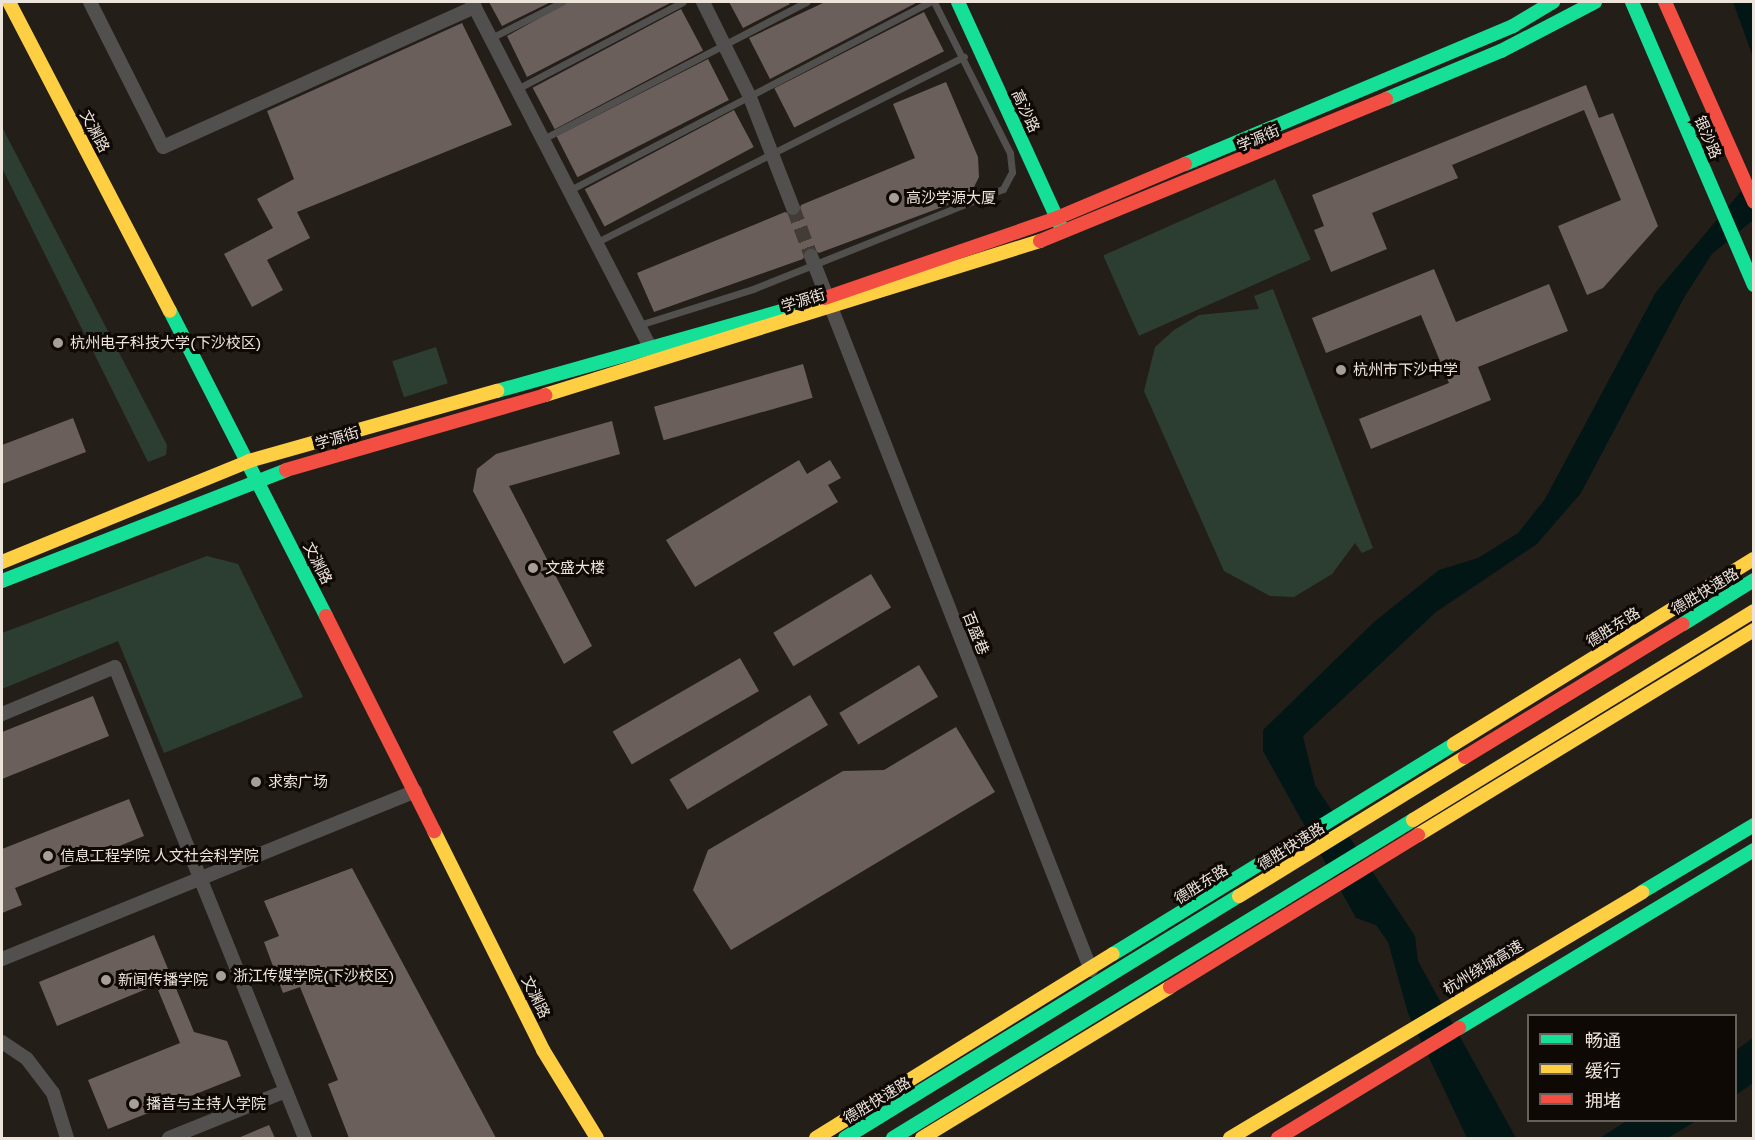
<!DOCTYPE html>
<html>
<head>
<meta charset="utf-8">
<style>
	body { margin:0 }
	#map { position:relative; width:1755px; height:1140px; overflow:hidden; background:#241e18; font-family:"Golos Text","Noto Sans SC",sans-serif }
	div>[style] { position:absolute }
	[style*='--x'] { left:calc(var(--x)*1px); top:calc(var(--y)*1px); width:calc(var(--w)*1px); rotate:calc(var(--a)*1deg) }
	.green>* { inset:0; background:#2c3e31; transform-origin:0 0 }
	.water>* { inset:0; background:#031616 }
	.building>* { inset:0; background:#6b5f5c; transform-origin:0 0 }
	.street-tunnel>* { height:14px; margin-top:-7px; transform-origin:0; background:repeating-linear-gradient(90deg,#423c35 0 14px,transparent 0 21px) }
	.lane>* { height:7px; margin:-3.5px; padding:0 3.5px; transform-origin:3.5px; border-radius:3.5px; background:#52504e }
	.street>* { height:14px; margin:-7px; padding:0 7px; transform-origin:7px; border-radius:7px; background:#52504e }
	.fast>* { height:14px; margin:-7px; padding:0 7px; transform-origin:7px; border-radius:7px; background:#16e098 }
	.slow>* { height:14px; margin:-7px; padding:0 7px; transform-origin:7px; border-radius:7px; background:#ffcf43 }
	.jam>* { height:14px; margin:-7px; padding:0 7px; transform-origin:7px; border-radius:7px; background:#f24e42 }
	.dots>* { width:16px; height:16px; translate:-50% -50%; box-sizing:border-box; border:3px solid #0f0905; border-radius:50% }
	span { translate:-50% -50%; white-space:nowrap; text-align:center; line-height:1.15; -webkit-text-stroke:6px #0f0905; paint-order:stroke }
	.street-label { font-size:15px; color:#ece3db }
	.poi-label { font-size:15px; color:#ece3db }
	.left { translate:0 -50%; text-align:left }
	.frame { position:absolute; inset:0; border:3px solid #ece3db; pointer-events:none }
	.legend { position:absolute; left:1527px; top:1014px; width:210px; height:108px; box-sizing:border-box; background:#0f0905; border:2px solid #67605b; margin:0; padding:8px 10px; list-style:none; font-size:18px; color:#ece3db }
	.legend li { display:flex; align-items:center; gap:12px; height:30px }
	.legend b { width:30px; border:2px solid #67605b }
</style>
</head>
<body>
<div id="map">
	<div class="green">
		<div style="clip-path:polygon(2px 127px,167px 445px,166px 455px,148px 462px,2px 168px)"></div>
		<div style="left:1275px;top:179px;width:88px;height:188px;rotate:66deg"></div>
		<div style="clip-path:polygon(1273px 289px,1373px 548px,1362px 553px,1355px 543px,1332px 574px,1294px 597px,1270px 596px,1224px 571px,1144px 391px,1155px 347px,1174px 330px,1199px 315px,1259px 309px,1254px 296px)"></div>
		<div style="left:436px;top:347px;width:38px;height:46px;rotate:72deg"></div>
		<div style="clip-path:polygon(207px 556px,238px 564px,303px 697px,164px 753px,118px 641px,2px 689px,2px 633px)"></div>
	</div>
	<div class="water">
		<div style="clip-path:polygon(1733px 2px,1753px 2px,1753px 57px)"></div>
		<div style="clip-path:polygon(1753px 177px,1753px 220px,1712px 254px,1685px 296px,1581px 493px,1537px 544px,1436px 612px,1303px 736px,1315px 785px,1415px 936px,1418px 961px,1516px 1138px,1467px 1138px,1408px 1013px,1388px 942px,1376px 925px,1356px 918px,1263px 751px,1263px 730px,1374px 622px,1439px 570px,1478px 558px,1518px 533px,1545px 499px,1656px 292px)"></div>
		<div style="clip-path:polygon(1753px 1038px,1753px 1083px,1736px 1095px,1736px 1050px)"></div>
		<div style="clip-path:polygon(1628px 1120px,1696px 1120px,1696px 1121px,1668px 1138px,1600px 1138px)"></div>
	</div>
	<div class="building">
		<div style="clip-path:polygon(489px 2px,551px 2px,502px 26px)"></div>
		<div style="clip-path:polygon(568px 2px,672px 2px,527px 77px,507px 36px)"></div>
		<div style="clip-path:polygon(729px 2px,788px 2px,790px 4px,743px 28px)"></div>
		<div style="clip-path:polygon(825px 2px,918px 2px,770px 79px,749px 38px)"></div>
		<div style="left:681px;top:9px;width:47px;height:168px;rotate:62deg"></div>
		<div style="left:924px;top:12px;width:44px;height:168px;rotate:63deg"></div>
		<div style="clip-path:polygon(462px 23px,512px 125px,297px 212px,310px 238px,267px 260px,283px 290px,252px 307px,224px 254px,273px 228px,257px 199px,294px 179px,267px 111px)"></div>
		<div style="left:708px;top:59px;width:46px;height:170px;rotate:63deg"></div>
		<div style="clip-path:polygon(946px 82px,978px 157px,979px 177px,969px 197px,819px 253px,808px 247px,803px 259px,654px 312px,637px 273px,785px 212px,797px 216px,801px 205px,915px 158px,893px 104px)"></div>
		<div style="clip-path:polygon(1586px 85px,1599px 118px,1613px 113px,1658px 226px,1603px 288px,1587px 295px,1558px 226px,1621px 200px,1584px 110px,1452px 165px,1458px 178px,1372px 213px,1387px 249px,1331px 272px,1314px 230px,1324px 226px,1312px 195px)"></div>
		<div style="left:734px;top:110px;width:42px;height:169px;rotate:62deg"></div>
		<div style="clip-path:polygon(1434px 269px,1456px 322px,1549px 284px,1568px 331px,1478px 367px,1491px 400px,1371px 449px,1359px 419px,1449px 383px,1421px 315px,1326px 353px,1312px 318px)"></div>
		<div style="left:803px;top:364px;width:35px;height:155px;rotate:74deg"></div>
		<div style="clip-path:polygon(73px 418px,86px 452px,2px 484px,2px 445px)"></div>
		<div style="clip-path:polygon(612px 421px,620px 454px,509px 486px,592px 646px,564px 664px,473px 491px,477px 469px,496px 454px)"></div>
		<div style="clip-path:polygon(799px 460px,807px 474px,830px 460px,841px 478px,828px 485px,838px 502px,695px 587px,666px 540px)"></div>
		<div style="left:871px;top:574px;width:39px;height:114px;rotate:59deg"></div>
		<div style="left:740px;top:658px;width:38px;height:147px;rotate:60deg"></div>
		<div style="left:919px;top:665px;width:37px;height:93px;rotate:59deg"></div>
		<div style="left:810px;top:695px;width:35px;height:164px;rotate:59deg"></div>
		<div style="clip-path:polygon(93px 696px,109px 736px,2px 779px,2px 732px)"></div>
		<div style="clip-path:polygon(956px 727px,995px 792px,731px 950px,693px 890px,708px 850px,843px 771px,884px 770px)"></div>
		<div style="clip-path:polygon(129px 799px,144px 836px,15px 888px,22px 905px,2px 913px,2px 849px)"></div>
		<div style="clip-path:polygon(352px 868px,496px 1138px,349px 1138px,328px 1084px,338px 1080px,300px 987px,283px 993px,264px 942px,279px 936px,264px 901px)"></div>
		<div style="clip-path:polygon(154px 935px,194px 1032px,227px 1041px,241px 1076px,108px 1129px,88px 1080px,180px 1043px,156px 985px,57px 1026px,39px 982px)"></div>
		<div style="clip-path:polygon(269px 1125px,275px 1138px,238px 1138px)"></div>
	</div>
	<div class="street-tunnel">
		<div style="--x:793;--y:208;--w:51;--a:69.4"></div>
	</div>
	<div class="lane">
		<div style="--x:491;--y:38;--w:80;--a:-26.9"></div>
		<div style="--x:517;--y:89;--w:187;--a:-27.7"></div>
		<div style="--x:543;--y:139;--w:297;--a:-27.5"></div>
		<div style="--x:570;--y:190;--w:406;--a:-27.6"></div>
		<div style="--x:597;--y:242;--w:411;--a:-26.8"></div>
		<div style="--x:639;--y:325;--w:120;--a:-17.5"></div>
		<div style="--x:753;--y:289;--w:269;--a:-21.8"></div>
		<div style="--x:1003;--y:189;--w:19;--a:-62"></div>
		<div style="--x:1012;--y:172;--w:19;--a:-96"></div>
		<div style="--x:1010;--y:153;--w:169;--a:-116.7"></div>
	</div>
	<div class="street">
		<div style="--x:90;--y:2;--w:162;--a:63.3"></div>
		<div style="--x:163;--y:147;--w:342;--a:-24.2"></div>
		<div style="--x:472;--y:2;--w:396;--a:62.7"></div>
		<div style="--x:703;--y:2;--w:104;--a:63.7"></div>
		<div style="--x:749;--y:95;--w:121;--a:68.7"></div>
		<div style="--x:811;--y:256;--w:767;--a:68.59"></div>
		<div style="--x:2;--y:714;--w:122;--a:-22.6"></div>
		<div style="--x:115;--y:667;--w:508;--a:68.03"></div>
		<div style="--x:2;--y:959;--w:446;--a:-22.1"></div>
		<div style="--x:2;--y:1042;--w:30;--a:34"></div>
		<div style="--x:27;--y:1059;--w:43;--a:52.6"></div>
		<div style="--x:53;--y:1093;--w:47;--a:72.7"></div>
		<div style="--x:169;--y:1138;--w:126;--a:-21.9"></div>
	</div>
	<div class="fast">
		<div style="--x:958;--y:2;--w:250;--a:65.4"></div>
		<div style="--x:1632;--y:2;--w:308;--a:66.7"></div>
		<div style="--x:1386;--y:99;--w:125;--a:-22.7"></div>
		<div style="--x:1501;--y:51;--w:106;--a:-27.5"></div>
		<div style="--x:1185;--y:164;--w:356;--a:-22.8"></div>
		<div style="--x:1513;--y:26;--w:47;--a:-31"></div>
		<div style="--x:170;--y:311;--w:343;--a:62.9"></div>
		<div style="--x:497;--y:391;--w:311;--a:-15.7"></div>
		<div style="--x:2;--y:581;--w:305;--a:-21.3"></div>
		<div style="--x:1683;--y:624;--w:84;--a:-31.8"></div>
		<div style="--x:1642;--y:892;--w:131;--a:-30.9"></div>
		<div style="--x:1113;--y:954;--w:400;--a:-31.6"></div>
		<div style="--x:1459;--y:1028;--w:345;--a:-31.1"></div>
		<div style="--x:845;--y:1138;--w:462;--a:-31.6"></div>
		<div style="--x:893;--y:1138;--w:610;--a:-31.45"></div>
	</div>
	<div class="slow">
		<div style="--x:9;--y:2;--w:348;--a:62.5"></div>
		<div style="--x:545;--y:395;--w:518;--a:-17.28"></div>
		<div style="--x:2;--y:562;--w:267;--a:-22.2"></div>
		<div style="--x:249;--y:461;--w:258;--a:-15.8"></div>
		<div style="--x:1454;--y:744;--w:352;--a:-31.7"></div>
		<div style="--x:1413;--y:820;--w:400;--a:-31.5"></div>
		<div style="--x:434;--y:831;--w:245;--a:63.5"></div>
		<div style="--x:543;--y:1050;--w:103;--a:58.5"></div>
		<div style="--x:1418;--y:835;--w:394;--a:-31.4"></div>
		<div style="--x:1239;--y:896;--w:265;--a:-31.6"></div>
		<div style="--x:816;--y:1138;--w:349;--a:-31.8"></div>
		<div style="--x:922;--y:1138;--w:290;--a:-31.3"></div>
		<div style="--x:1230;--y:1138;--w:480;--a:-30.8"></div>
	</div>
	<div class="jam">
		<div style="--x:1665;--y:2;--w:219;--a:66"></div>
		<div style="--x:1040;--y:241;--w:374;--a:-22.3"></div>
		<div style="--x:825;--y:298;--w:245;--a:-19"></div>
		<div style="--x:1057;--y:218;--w:139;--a:-22.9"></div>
		<div style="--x:286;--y:470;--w:270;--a:-16.1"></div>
		<div style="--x:326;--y:616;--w:241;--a:63.3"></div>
		<div style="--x:1465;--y:757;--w:255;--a:-31.4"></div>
		<div style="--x:1170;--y:987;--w:291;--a:-31.5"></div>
		<div style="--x:1278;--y:1138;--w:212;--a:-31.3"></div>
	</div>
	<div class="dots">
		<div style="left:894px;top:198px;background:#a69e97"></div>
		<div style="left:58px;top:343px;background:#a69e97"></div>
		<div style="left:1341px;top:370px;background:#a69e97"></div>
		<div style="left:533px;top:568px;background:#a69e97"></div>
		<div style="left:256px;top:782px;background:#a69e97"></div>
		<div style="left:48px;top:856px;background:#a69e97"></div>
		<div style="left:221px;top:976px;background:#a69e97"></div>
		<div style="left:106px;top:980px;background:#a69e97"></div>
		<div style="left:134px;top:1104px;background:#a69e97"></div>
	</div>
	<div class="street-label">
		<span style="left:1026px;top:111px;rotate:65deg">高沙路</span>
		<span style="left:95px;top:131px;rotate:62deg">文渊路</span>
		<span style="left:1708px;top:137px;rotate:67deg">银沙路</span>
		<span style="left:1258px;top:138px;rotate:-23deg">学源街</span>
		<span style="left:803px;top:300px;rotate:-17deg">学源街</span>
		<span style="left:337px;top:438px;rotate:-16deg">学源街</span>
		<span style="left:318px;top:563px;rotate:63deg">文渊路</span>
		<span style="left:1705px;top:591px;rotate:-31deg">德胜快速路</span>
		<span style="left:1613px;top:627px;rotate:-32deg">德胜东路</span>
		<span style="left:976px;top:633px;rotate:68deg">百盛巷</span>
		<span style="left:1291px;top:846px;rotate:-32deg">德胜快速路</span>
		<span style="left:1201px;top:884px;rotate:-32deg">德胜东路</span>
		<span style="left:1483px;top:967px;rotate:-31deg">杭州绕城高速</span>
		<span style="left:536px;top:997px;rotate:64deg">文渊路</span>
		<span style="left:877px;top:1100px;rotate:-31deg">德胜快速路</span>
	</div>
	<div class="poi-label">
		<span class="left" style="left:906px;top:198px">高沙学源大厦</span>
		<span class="left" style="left:70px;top:343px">杭州电子科技大学(下沙校区)</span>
		<span class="left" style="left:1353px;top:370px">杭州市下沙中学</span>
		<span class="left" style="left:545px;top:568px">文盛大楼</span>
		<span class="left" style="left:268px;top:782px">求索广场</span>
		<span class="left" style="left:60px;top:856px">信息工程学院 人文社会科学院</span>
		<span class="left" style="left:233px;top:976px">浙江传媒学院(下沙校区)</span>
		<span class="left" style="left:118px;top:980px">新闻传播学院</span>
		<span class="left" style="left:146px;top:1104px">播音与主持人学院</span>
	</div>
	<div class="frame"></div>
	<ul class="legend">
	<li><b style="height:8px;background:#16e098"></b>畅通</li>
	<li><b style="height:8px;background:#ffcf43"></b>缓行</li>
	<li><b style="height:8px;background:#f24e42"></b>拥堵</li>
	</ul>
</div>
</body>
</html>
